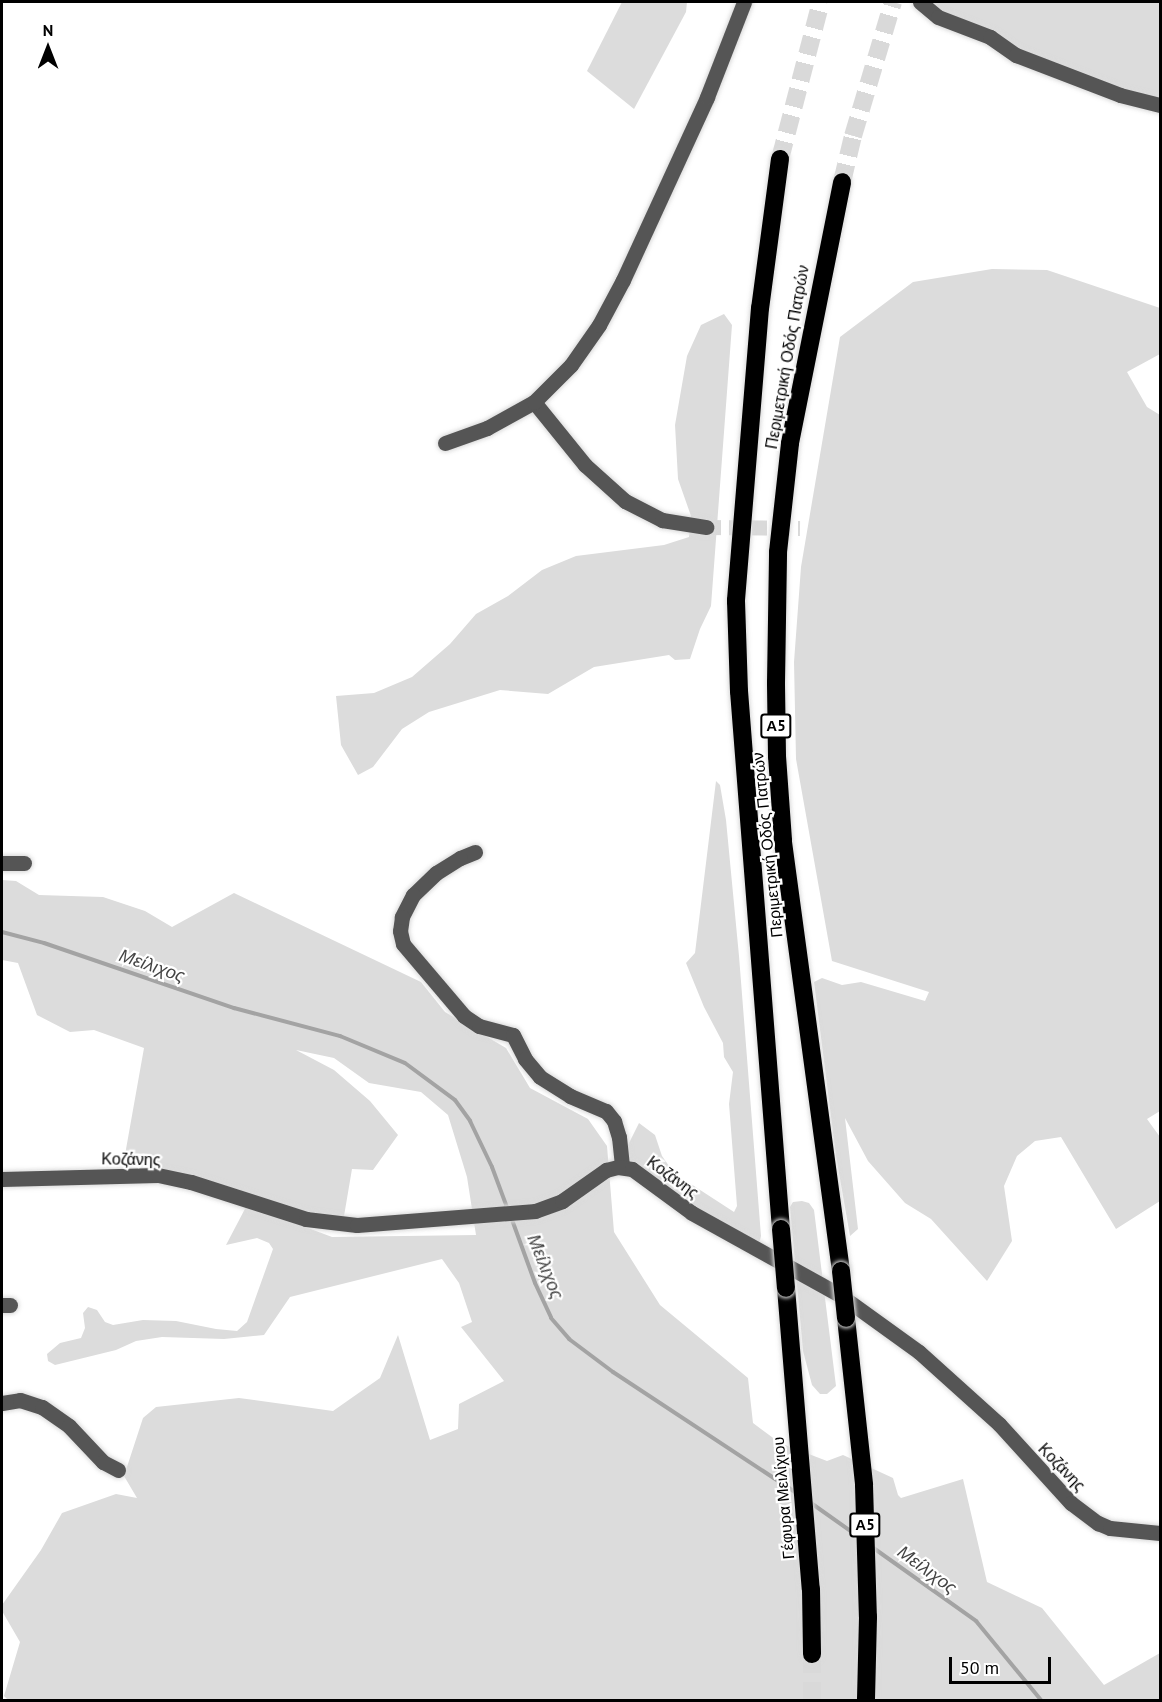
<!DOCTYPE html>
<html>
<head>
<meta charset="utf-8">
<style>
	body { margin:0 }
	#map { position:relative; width:1162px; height:1702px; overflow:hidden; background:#fff; font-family:"PT Sans",sans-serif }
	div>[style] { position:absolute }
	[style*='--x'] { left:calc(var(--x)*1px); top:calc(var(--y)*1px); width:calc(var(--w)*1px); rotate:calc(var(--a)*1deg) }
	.green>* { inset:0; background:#dcdcdc }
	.stream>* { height:4px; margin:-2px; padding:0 2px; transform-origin:2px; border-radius:2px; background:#a3a3a3 }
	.minor-tunnel>* { height:15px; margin-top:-7.5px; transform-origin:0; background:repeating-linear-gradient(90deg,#d9d9d9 0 15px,transparent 0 23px) }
	.highway-tunnel>* { height:18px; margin-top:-9px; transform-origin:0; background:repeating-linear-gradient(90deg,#d9d9d9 0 18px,transparent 0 27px) }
	.roads { filter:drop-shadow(0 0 2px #dbdbdb) drop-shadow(0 0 2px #dbdbdb) }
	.minor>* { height:15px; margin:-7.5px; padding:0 7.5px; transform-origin:7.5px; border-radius:7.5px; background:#555 }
	.highway>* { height:18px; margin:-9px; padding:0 9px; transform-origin:9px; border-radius:9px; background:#000 }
	.bridges { filter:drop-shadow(0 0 2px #dbdbdb) drop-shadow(0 0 2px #dbdbdb) }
	.highway-bridge>* { height:18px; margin:-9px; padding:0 9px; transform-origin:9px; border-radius:9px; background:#000 }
	span { translate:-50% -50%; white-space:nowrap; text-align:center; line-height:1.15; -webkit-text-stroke:4.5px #fff; paint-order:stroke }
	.shield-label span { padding:2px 4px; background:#fff; border:2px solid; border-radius:4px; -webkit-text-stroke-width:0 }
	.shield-label { font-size:15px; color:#000; font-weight:700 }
	.street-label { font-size:16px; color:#000 }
	.water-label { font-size:18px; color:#444; font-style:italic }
	.frame { position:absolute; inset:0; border:3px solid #000; pointer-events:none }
	.north { position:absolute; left:18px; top:18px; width:60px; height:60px; -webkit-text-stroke:4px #fff; paint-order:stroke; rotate:0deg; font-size:16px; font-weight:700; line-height:24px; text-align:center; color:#000 }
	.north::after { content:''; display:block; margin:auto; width:21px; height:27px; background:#000; clip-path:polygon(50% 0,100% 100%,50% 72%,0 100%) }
	.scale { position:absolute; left:949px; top:1657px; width:102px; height:27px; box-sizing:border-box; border:3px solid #000; border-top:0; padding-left:8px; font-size:18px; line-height:21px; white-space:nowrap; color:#000; -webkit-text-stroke:4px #fff; paint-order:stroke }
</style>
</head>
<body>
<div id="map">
	<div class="green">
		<div style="clip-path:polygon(622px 2px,687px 2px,686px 12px,634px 109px,587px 71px)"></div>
		<div style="clip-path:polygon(925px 2px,1160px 2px,1160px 100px,1115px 87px,1026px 54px,934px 11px)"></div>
		<div style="clip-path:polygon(992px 269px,1047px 270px,1160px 308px,1160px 354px,1127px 372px,1147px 407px,1160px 415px,1160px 1111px,1147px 1119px,1160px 1137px,1160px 1201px,1116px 1229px,1061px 1137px,1035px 1141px,1017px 1156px,1004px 1186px,1012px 1241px,987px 1281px,931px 1219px,905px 1203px,868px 1161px,845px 1118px,858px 1229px,850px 1236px,836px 1156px,814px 982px,822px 978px,842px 985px,861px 982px,925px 1001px,929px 992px,832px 961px,796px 759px,794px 662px,801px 567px,840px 337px,913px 282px)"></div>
		<div style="clip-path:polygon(724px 314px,732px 325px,711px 606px,700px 629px,690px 659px,675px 660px,669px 655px,594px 667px,548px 694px,500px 690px,429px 712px,402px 729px,373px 767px,358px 775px,341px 745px,336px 696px,374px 693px,412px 677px,450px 644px,476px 614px,508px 596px,542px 570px,576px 556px,664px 545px,689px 537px,691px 516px,678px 479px,675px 425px,687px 356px,701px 325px)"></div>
		<div style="clip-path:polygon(716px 781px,720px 785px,726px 820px,739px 956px,761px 1236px,759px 1244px,723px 1226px,630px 1162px,628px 1154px,628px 1145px,639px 1123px,655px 1135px,662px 1156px,674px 1173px,734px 1212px,737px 1206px,729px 1104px,733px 1072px,724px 1057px,723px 1043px,704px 1007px,686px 963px,695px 953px)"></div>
		<div style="clip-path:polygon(2px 880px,16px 881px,39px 895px,103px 897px,145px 911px,172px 927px,234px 893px,421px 982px,445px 1012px,506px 1048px,530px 1088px,588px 1119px,607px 1146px,614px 1232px,660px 1305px,748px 1378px,753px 1423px,780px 1443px,827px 1461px,843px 1455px,893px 1478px,898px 1495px,901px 1498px,963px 1479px,987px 1582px,1042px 1608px,1104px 1685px,1160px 1653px,1160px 1700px,8px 1700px,4px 1696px,20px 1642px,2px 1611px,2px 1605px,41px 1550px,62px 1513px,116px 1494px,137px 1498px,124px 1476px,143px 1418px,156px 1407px,239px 1398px,333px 1411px,380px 1378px,398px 1335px,430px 1440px,458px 1429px,459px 1404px,504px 1381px,461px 1327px,472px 1322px,459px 1283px,442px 1259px,290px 1297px,264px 1335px,224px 1339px,162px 1337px,136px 1341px,116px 1350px,55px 1365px,48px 1361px,47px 1354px,60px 1343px,81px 1338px,85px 1328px,83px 1313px,88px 1307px,97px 1310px,105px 1322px,113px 1325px,143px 1320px,176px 1321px,216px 1329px,237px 1331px,247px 1322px,273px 1249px,269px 1243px,257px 1238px,226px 1245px,247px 1205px,332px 1237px,476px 1235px,467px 1177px,448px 1115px,421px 1092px,369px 1083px,334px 1058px,296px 1050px,334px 1070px,370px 1101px,398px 1135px,373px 1170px,352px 1169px,343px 1222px,154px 1168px,123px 1166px,144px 1048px,94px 1030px,70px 1032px,37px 1015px,18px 963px,2px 960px)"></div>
		<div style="clip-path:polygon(802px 1201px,809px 1203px,814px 1210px,836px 1386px,827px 1394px,820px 1394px,812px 1385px,803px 1351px,790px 1207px,793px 1202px)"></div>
	</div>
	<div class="stream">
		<div style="--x:2;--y:932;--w:43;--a:14.7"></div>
		<div style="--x:44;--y:943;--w:201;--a:18.9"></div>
		<div style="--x:234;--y:1008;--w:110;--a:14.8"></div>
		<div style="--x:340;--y:1036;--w:70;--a:22.6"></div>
		<div style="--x:405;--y:1063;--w:62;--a:36.5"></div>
		<div style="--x:455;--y:1100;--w:26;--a:54"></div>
		<div style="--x:470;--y:1121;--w:51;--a:64.4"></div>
		<div style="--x:492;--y:1167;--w:46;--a:69.6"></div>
		<div style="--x:511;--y:1217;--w:70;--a:70"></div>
		<div style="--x:535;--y:1283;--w:38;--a:65"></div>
		<div style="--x:551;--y:1318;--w:28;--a:49"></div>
		<div style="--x:569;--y:1339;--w:55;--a:36.9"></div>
		<div style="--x:613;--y:1372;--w:222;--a:33.4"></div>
		<div style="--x:811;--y:1503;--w:59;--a:35.3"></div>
		<div style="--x:872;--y:1547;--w:128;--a:35.4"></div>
		<div style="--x:976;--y:1621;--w:102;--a:50.6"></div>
	</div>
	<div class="minor-tunnel">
		<div style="--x:706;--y:527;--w:94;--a:0.6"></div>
	</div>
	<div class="highway-tunnel">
		<div style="--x:780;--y:159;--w:162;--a:-75.4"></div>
		<div style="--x:842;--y:182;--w:47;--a:-76.6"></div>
		<div style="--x:853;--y:136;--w:140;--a:-73.4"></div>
		<div style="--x:812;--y:1700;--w:46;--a:-90"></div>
	</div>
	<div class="roads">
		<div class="minor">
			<div style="--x:920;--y:2;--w:23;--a:40"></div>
			<div style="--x:938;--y:17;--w:56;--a:21"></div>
			<div style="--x:990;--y:37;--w:32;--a:35"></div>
			<div style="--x:1016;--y:55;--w:111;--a:21"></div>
			<div style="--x:1120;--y:95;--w:41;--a:14"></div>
			<div style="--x:534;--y:402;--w:81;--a:51"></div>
			<div style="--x:585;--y:465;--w:54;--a:42"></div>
			<div style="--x:625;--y:501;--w:42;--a:27.2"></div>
			<div style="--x:662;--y:520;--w:45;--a:9"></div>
			<div style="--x:445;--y:443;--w:45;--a:-19.7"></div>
			<div style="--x:487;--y:428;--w:54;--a:-29"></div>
			<div style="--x:534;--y:402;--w:52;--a:-45"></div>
			<div style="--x:571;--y:365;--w:49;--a:-55"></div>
			<div style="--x:599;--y:325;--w:51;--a:-61.9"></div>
			<div style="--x:623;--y:280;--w:201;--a:-65.3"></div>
			<div style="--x:707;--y:97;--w:102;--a:-68.7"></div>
			<div style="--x:475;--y:852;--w:16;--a:158"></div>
			<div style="--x:460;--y:858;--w:28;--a:148"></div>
			<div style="--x:436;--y:873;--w:32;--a:136"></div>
			<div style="--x:413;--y:895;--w:25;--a:117"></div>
			<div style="--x:402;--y:917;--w:14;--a:98"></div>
			<div style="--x:400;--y:931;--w:13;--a:77"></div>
			<div style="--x:403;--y:944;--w:94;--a:49.7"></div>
			<div style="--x:464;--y:1016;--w:18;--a:34"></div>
			<div style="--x:479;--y:1026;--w:35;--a:15"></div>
			<div style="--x:513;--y:1035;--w:27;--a:63"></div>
			<div style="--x:525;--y:1059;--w:23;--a:50"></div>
			<div style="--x:540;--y:1077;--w:36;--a:32"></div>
			<div style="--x:570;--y:1096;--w:39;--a:23"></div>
			<div style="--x:606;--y:1111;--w:13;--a:51"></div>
			<div style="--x:614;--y:1121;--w:17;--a:73"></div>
			<div style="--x:619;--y:1137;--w:30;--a:84"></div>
			<div style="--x:2;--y:863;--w:22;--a:0"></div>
			<div style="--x:2;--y:1179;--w:156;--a:-1.5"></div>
			<div style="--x:158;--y:1175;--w:34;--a:12"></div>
			<div style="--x:191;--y:1182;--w:121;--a:17.8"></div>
			<div style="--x:306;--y:1219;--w:51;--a:6.7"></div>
			<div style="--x:357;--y:1225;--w:179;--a:-4.5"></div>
			<div style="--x:535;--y:1211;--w:29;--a:-20"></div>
			<div style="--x:562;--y:1201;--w:54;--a:-35.2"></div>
			<div style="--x:606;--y:1170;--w:12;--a:-14"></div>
			<div style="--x:618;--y:1167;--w:14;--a:8"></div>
			<div style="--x:632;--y:1169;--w:74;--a:36.3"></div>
			<div style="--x:692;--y:1213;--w:169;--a:29"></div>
			<div style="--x:840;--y:1295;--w:97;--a:35.8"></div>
			<div style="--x:919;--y:1352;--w:108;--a:42"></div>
			<div style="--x:999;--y:1424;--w:107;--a:47.7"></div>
			<div style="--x:1071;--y:1503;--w:34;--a:37"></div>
			<div style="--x:1098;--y:1523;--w:13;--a:23"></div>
			<div style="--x:1110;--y:1528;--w:50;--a:5.7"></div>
			<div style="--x:2;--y:1305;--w:8;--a:0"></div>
			<div style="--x:2;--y:1403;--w:18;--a:-9"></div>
			<div style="--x:20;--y:1400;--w:23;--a:18"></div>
			<div style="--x:42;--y:1407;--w:33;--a:35"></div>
			<div style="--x:69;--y:1426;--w:50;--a:46.6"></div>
			<div style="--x:103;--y:1462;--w:17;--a:28"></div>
		</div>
		<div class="highway">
			<div style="--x:780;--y:159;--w:150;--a:97.6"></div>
			<div style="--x:760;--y:308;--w:294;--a:94.7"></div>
			<div style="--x:736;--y:601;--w:90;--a:88.1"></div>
			<div style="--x:739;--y:691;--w:540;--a:85.54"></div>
			<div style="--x:841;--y:1271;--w:435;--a:-97.7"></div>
			<div style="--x:783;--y:840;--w:84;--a:-94.1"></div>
			<div style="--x:777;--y:756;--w:73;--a:-90.8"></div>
			<div style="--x:776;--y:683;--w:131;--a:-89.1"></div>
			<div style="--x:778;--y:552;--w:110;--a:-83.7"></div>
			<div style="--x:790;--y:443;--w:266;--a:-78.7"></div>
			<div style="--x:786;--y:1288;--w:302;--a:85.3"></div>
			<div style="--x:811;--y:1589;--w:65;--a:89.1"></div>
			<div style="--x:846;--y:1318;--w:168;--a:83.8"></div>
			<div style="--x:864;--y:1485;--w:132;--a:88.3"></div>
			<div style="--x:868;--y:1617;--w:83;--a:91.4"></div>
		</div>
	</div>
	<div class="bridges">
		<div class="highway-bridge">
			<div style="--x:781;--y:1229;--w:59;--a:85.2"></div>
			<div style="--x:841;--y:1271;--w:47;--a:83.9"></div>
		</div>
	</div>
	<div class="shield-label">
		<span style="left:776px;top:726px">Α5</span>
		<span style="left:865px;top:1525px">Α5</span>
	</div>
	<div class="street-label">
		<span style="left:787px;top:357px;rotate:-80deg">Περιμετρική Οδός Πατρών</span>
		<span style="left:767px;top:845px;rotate:-96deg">Περιμετρική Οδός Πατρών</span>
		<span style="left:131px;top:1159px;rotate:1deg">Κοζάνης</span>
		<span style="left:673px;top:1177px;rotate:36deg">Κοζάνης</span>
		<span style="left:1062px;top:1467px;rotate:46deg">Κοζάνης</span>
		<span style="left:783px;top:1498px;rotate:-95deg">Γέφυρα Μειλίχιου</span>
	</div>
	<div class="water-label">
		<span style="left:152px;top:966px;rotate:19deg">Μείλιχος</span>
		<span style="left:545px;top:1267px;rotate:68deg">Μείλιχος</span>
		<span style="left:927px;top:1570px;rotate:36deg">Μείλιχος</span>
	</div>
	<div class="frame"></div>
	<div class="north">N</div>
	<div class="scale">50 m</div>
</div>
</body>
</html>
